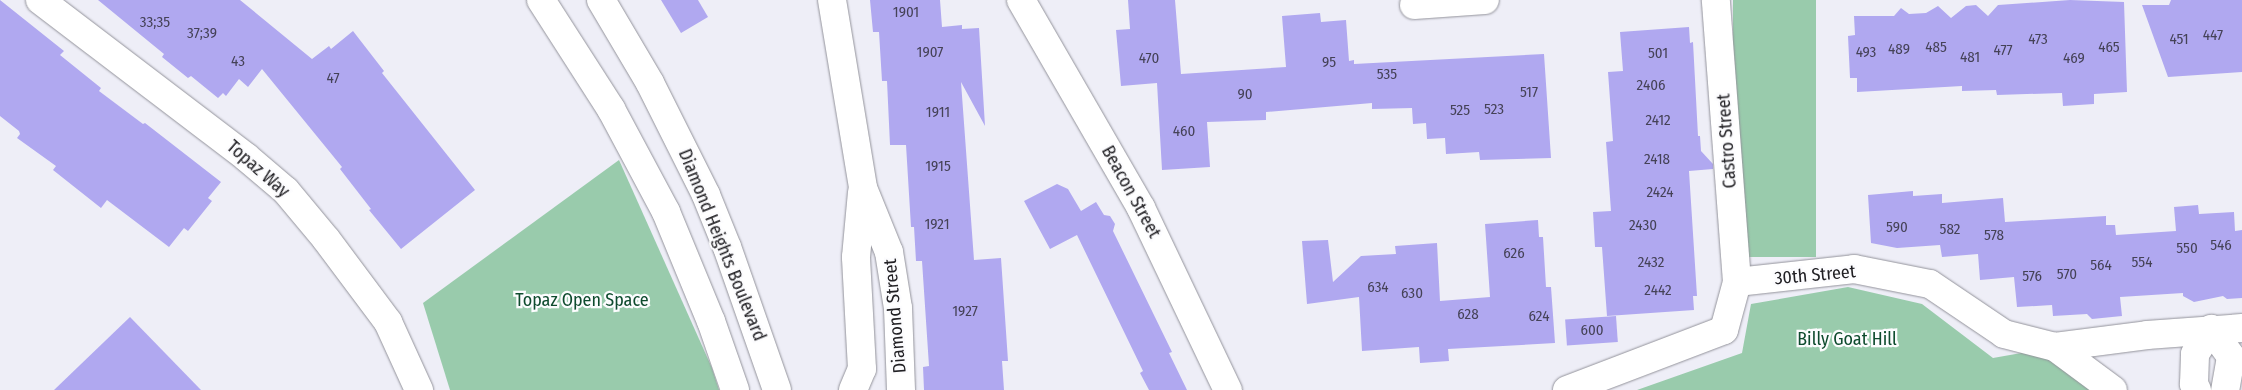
<!DOCTYPE html>
<html>
<head>
<meta charset="utf-8">
<style>
	body { margin:0 }
	#map { position:relative; width:2242px; height:390px; overflow:hidden; background:#eeeef7; font-family:"Fira Sans Condensed",sans-serif }
	div>[style] { position:absolute }
	[style*='--x'] { left:calc(var(--x)*1px); top:calc(var(--y)*1px); width:calc(var(--w)*1px); rotate:calc(var(--a)*1deg) }
	.green>* { inset:0; background:#99cbac; transform-origin:0 0 }
	.building>* { inset:0; background:#b0a8f0; transform-origin:0 0 }
	.roads { filter:drop-shadow(0 0 1px #93939b) drop-shadow(0 0 1px #93939b) }
	.minor>* { height:28px; margin:-14px; padding:0 14px; transform-origin:14px; border-radius:14px; background:#fff }
	.tertiary>* { height:28px; margin:-14px; padding:0 14px; transform-origin:14px; border-radius:14px; background:#fff }
	.secondary>* { height:28px; margin:-14px; padding:0 14px; transform-origin:14px; border-radius:14px; background:#fff }
	span { translate:-50% -50%; white-space:nowrap; text-align:center; line-height:1.15; -webkit-text-stroke:4.5px #fcfcfe; paint-order:stroke }
	.number-label { font-size:15px; color:#454257 }
	.number-label span { -webkit-text-stroke-width:0 }
	.street-label { font-size:18px; color:#212024 }
	.park-label { font-size:18px; color:#0e4b2e }
</style>
</head>
<body>
<div id="map">
	<div class="green">
		<div style="left:1733px;top:0;width:83px;height:257px"></div>
		<div style="clip-path:polygon(619px 160px,712px 368px,719px 390px,450px 390px,423px 303px)"></div>
		<div style="clip-path:polygon(1848px 287px,1922px 304px,1993px 358px,2055px 347px,2098px 390px,1637px 390px,1742px 353px,1751px 304px)"></div>
	</div>
	<div class="building">
		<div style="clip-path:polygon(0 0,64px 51px,60px 55px,101px 88px,99px 91px,143px 124px,145px 123px,221px 182px,208px 198px,212px 201px,188px 231px,184px 228px,169px 247px,107px 200px,101px 208px,53px 170px,56px 166px,17px 138px,20px 134px,19px 131px,0 116px)"></div>
		<div style="clip-path:polygon(98px 0,240px 0,312px 59px,329px 46px,331px 49px,353px 31px,384px 71px,382px 73px,475px 190px,401px 249px,369px 210px,371px 209px,340px 169px,342px 167px,262px 69px,248px 87px,239px 79px,226px 96px,223px 93px,218px 98px,191px 76px,188px 78px,162px 57px,164px 54px)"></div>
		<div style="clip-path:polygon(661px 0,698px 0,708px 17px,681px 33px)"></div>
		<div style="clip-path:polygon(870px 0,940px 0,942px 27px,962px 25px,962px 29px,979px 28px,985px 126px,961px 82px,974px 260px,1001px 258px,1008px 361px,1002px 361px,1004px 390px,924px 390px,923px 367px,929px 366px,922px 261px,916px 261px,914px 227px,911px 227px,906px 145px,890px 145px,887px 81px,882px 81px,879px 32px,873px 32px)"></div>
		<div style="clip-path:polygon(1128px 0,1175px 0,1181px 74px,1286px 67px,1282px 16px,1320px 13px,1321px 22px,1346px 20px,1349px 61px,1354px 60px,1354px 64px,1544px 54px,1551px 158px,1480px 160px,1479px 152px,1446px 154px,1445px 138px,1427px 139px,1426px 123px,1413px 124px,1412px 108px,1372px 109px,1372px 103px,1266px 112px,1266px 120px,1207px 122px,1210px 167px,1162px 170px,1157px 83px,1121px 86px,1116px 30px,1130px 29px)"></div>
		<div style="clip-path:polygon(2070px 0,2124px 2px,2127px 92px,2094px 94px,2094px 104px,2063px 106px,2062px 93px,1997px 95px,1996px 90px,1962px 91px,1962px 86px,1857px 92px,1857px 78px,1850px 78px,1848px 36px,1855px 35px,1854px 16px,1894px 16px,1901px 8px,1909px 14px,1926px 13px,1938px 6px,1951px 18px,1966px 6px,1976px 5px,1988px 16px,1998px 5px)"></div>
		<div style="clip-path:polygon(2171px 0,2242px 0,2242px 72px,2168px 77px,2142px 5px,2169px 5px)"></div>
		<div style="clip-path:polygon(1689px 27px,1690px 43px,1693px 42px,1698px 136px,1700px 136px,1701px 151px,1713px 164px,1713px 169px,1689px 171px,1697px 296px,1693px 296px,1694px 310px,1607px 316px,1602px 247px,1595px 247px,1593px 212px,1611px 211px,1606px 142px,1613px 141px,1608px 72px,1623px 71px,1620px 32px)"></div>
		<div style="clip-path:polygon(1057px 184px,1068px 189px,1081px 211px,1096px 202px,1104px 215px,1110px 216px,1115px 224px,1113px 231px,1172px 352px,1169px 353px,1187px 390px,1149px 390px,1140px 373px,1143px 371px,1077px 235px,1050px 249px,1024px 201px)"></div>
		<div style="clip-path:polygon(1913px 191px,1913px 196px,1942px 194px,1942px 203px,2003px 198px,2005px 222px,2106px 216px,2106px 225px,2115px 225px,2116px 235px,2176px 231px,2174px 207px,2198px 205px,2199px 214px,2234px 212px,2235px 231px,2242px 230px,2242px 298px,2227px 299px,2223px 296px,2194px 302px,2183px 296px,2183px 293px,2120px 297px,2122px 316px,2092px 319px,2087px 314px,2053px 316px,2052px 305px,2017px 307px,2014px 277px,1980px 280px,1978px 254px,1942px 257px,1940px 245px,1897px 248px,1871px 243px,1868px 195px)"></div>
		<div style="clip-path:polygon(1538px 220px,1539px 237px,1543px 237px,1546px 287px,1551px 287px,1555px 343px,1448px 349px,1449px 361px,1420px 363px,1419px 347px,1362px 351px,1359px 297px,1307px 304px,1302px 241px,1328px 240px,1333px 282px,1361px 256px,1396px 254px,1395px 246px,1437px 243px,1440px 301px,1490px 297px,1485px 224px)"></div>
		<div style="left:1616px;top:316px;width:26px;height:51px;rotate:86deg"></div>
		<div style="clip-path:polygon(130px 317px,201px 390px,54px 390px)"></div>
	</div>
	<div class="roads">
		<div class="minor">
			<div style="--x:40;--y:0;--w:259;--a:37.3"></div>
			<div style="--x:246;--y:157;--w:52;--a:40.4"></div>
			<div style="--x:286;--y:191;--w:62;--a:50.2"></div>
			<div style="--x:326;--y:239;--w:104;--a:53.2"></div>
			<div style="--x:388;--y:322;--w:75;--a:65.5"></div>
			<div style="--x:832;--y:0;--w:191;--a:80.6"></div>
			<div style="--x:863;--y:188;--w:69;--a:67.9"></div>
			<div style="--x:889;--y:252;--w:57;--a:80.9"></div>
			<div style="--x:898;--y:308;--w:82;--a:87.9"></div>
			<div style="--x:1021;--y:0;--w:240;--a:60"></div>
			<div style="--x:1141;--y:208;--w:202;--a:64.5"></div>
			<div style="--x:1414;--y:5;--w:71;--a:-4"></div>
			<div style="--x:853;--y:390;--w:23;--a:-67"></div>
			<div style="--x:862;--y:369;--w:112;--a:-93.1"></div>
			<div style="--x:856;--y:257;--w:65;--a:-84.7"></div>
			<div style="--x:1567;--y:390;--w:168;--a:-20.9"></div>
			<div style="--x:1724;--y:330;--w:50;--a:-74.8"></div>
			<div style="--x:1737;--y:282;--w:283;--a:-94.3"></div>
			<div style="--x:2197;--y:390;--w:7;--a:-117"></div>
			<div style="--x:2194;--y:384;--w:30;--a:-88"></div>
			<div style="--x:2195;--y:354;--w:30;--a:-57"></div>
			<div style="--x:2211;--y:329;--w:34;--a:54"></div>
			<div style="--x:2231;--y:357;--w:34;--a:100"></div>
		</div>
		<div class="tertiary">
			<div style="--x:1737;--y:282;--w:118;--a:-6.3"></div>
			<div style="--x:1854;--y:269;--w:77;--a:11.2"></div>
			<div style="--x:1930;--y:284;--w:89;--a:34"></div>
			<div style="--x:2004;--y:334;--w:53;--a:14.3"></div>
			<div style="--x:2055;--y:347;--w:93;--a:-7.4"></div>
			<div style="--x:2147;--y:335;--w:95;--a:-4.2"></div>
			<div style="--x:2055;--y:347;--w:72;--a:36.6"></div>
		</div>
		<div class="secondary">
			<div style="--x:541;--y:0;--w:130;--a:57.3"></div>
			<div style="--x:611;--y:109;--w:117;--a:61.9"></div>
			<div style="--x:666;--y:212;--w:118;--a:67.6"></div>
			<div style="--x:711;--y:321;--w:73;--a:70.8"></div>
			<div style="--x:601;--y:0;--w:96;--a:59.4"></div>
			<div style="--x:650;--y:83;--w:125;--a:63.4"></div>
			<div style="--x:706;--y:195;--w:56;--a:68"></div>
			<div style="--x:727;--y:247;--w:151;--a:70.7"></div>
		</div>
	</div>
	<div class="number-label">
		<span style="left:906px;top:13px">1901</span>
		<span style="left:155px;top:23px">33;35</span>
		<span style="left:202px;top:34px">37;39</span>
		<span style="left:2213px;top:36px">447</span>
		<span style="left:2038px;top:40px">473</span>
		<span style="left:2179px;top:40px">451</span>
		<span style="left:1936px;top:48px">485</span>
		<span style="left:2109px;top:48px">465</span>
		<span style="left:1899px;top:50px">489</span>
		<span style="left:2003px;top:51px">477</span>
		<span style="left:930px;top:53px">1907</span>
		<span style="left:1866px;top:53px">493</span>
		<span style="left:1658px;top:54px">501</span>
		<span style="left:1970px;top:58px">481</span>
		<span style="left:1149px;top:59px">470</span>
		<span style="left:2074px;top:59px">469</span>
		<span style="left:238px;top:62px">43</span>
		<span style="left:1329px;top:63px">95</span>
		<span style="left:1387px;top:75px">535</span>
		<span style="left:333px;top:79px">47</span>
		<span style="left:1651px;top:86px">2406</span>
		<span style="left:1529px;top:93px">517</span>
		<span style="left:1245px;top:95px">90</span>
		<span style="left:1494px;top:110px">523</span>
		<span style="left:1460px;top:111px">525</span>
		<span style="left:938px;top:113px">1911</span>
		<span style="left:1658px;top:121px">2412</span>
		<span style="left:1184px;top:132px">460</span>
		<span style="left:1657px;top:160px">2418</span>
		<span style="left:938px;top:167px">1915</span>
		<span style="left:1660px;top:193px">2424</span>
		<span style="left:937px;top:225px">1921</span>
		<span style="left:1643px;top:226px">2430</span>
		<span style="left:1897px;top:228px">590</span>
		<span style="left:1950px;top:230px">582</span>
		<span style="left:1994px;top:236px">578</span>
		<span style="left:2221px;top:246px">546</span>
		<span style="left:2187px;top:249px">550</span>
		<span style="left:1514px;top:254px">626</span>
		<span style="left:1651px;top:263px">2432</span>
		<span style="left:2142px;top:263px">554</span>
		<span style="left:2101px;top:266px">564</span>
		<span style="left:2067px;top:275px">570</span>
		<span style="left:2032px;top:277px">576</span>
		<span style="left:1378px;top:288px">634</span>
		<span style="left:1658px;top:291px">2442</span>
		<span style="left:1412px;top:294px">630</span>
		<span style="left:965px;top:312px">1927</span>
		<span style="left:1468px;top:315px">628</span>
		<span style="left:1539px;top:317px">624</span>
		<span style="left:1592px;top:331px">600</span>
	</div>
	<div class="street-label">
		<span style="left:1727px;top:141px;rotate:-94deg">Castro Street</span>
		<span style="left:258px;top:169px;rotate:41deg">Topaz Way</span>
		<span style="left:1131px;top:192px;rotate:61deg">Beacon Street</span>
		<span style="left:722px;top:245px;rotate:68deg">Diamond Heights Boulevard</span>
		<span style="left:1815px;top:275px;rotate:-5deg">30th Street</span>
		<span style="left:895px;top:316px;rotate:-95deg">Diamond Street</span>
	</div>
	<div class="park-label">
		<span style="left:582px;top:300px">Topaz Open Space</span>
		<span style="left:1847px;top:339px">Billy Goat Hill</span>
	</div>
</div>
</body>
</html>
